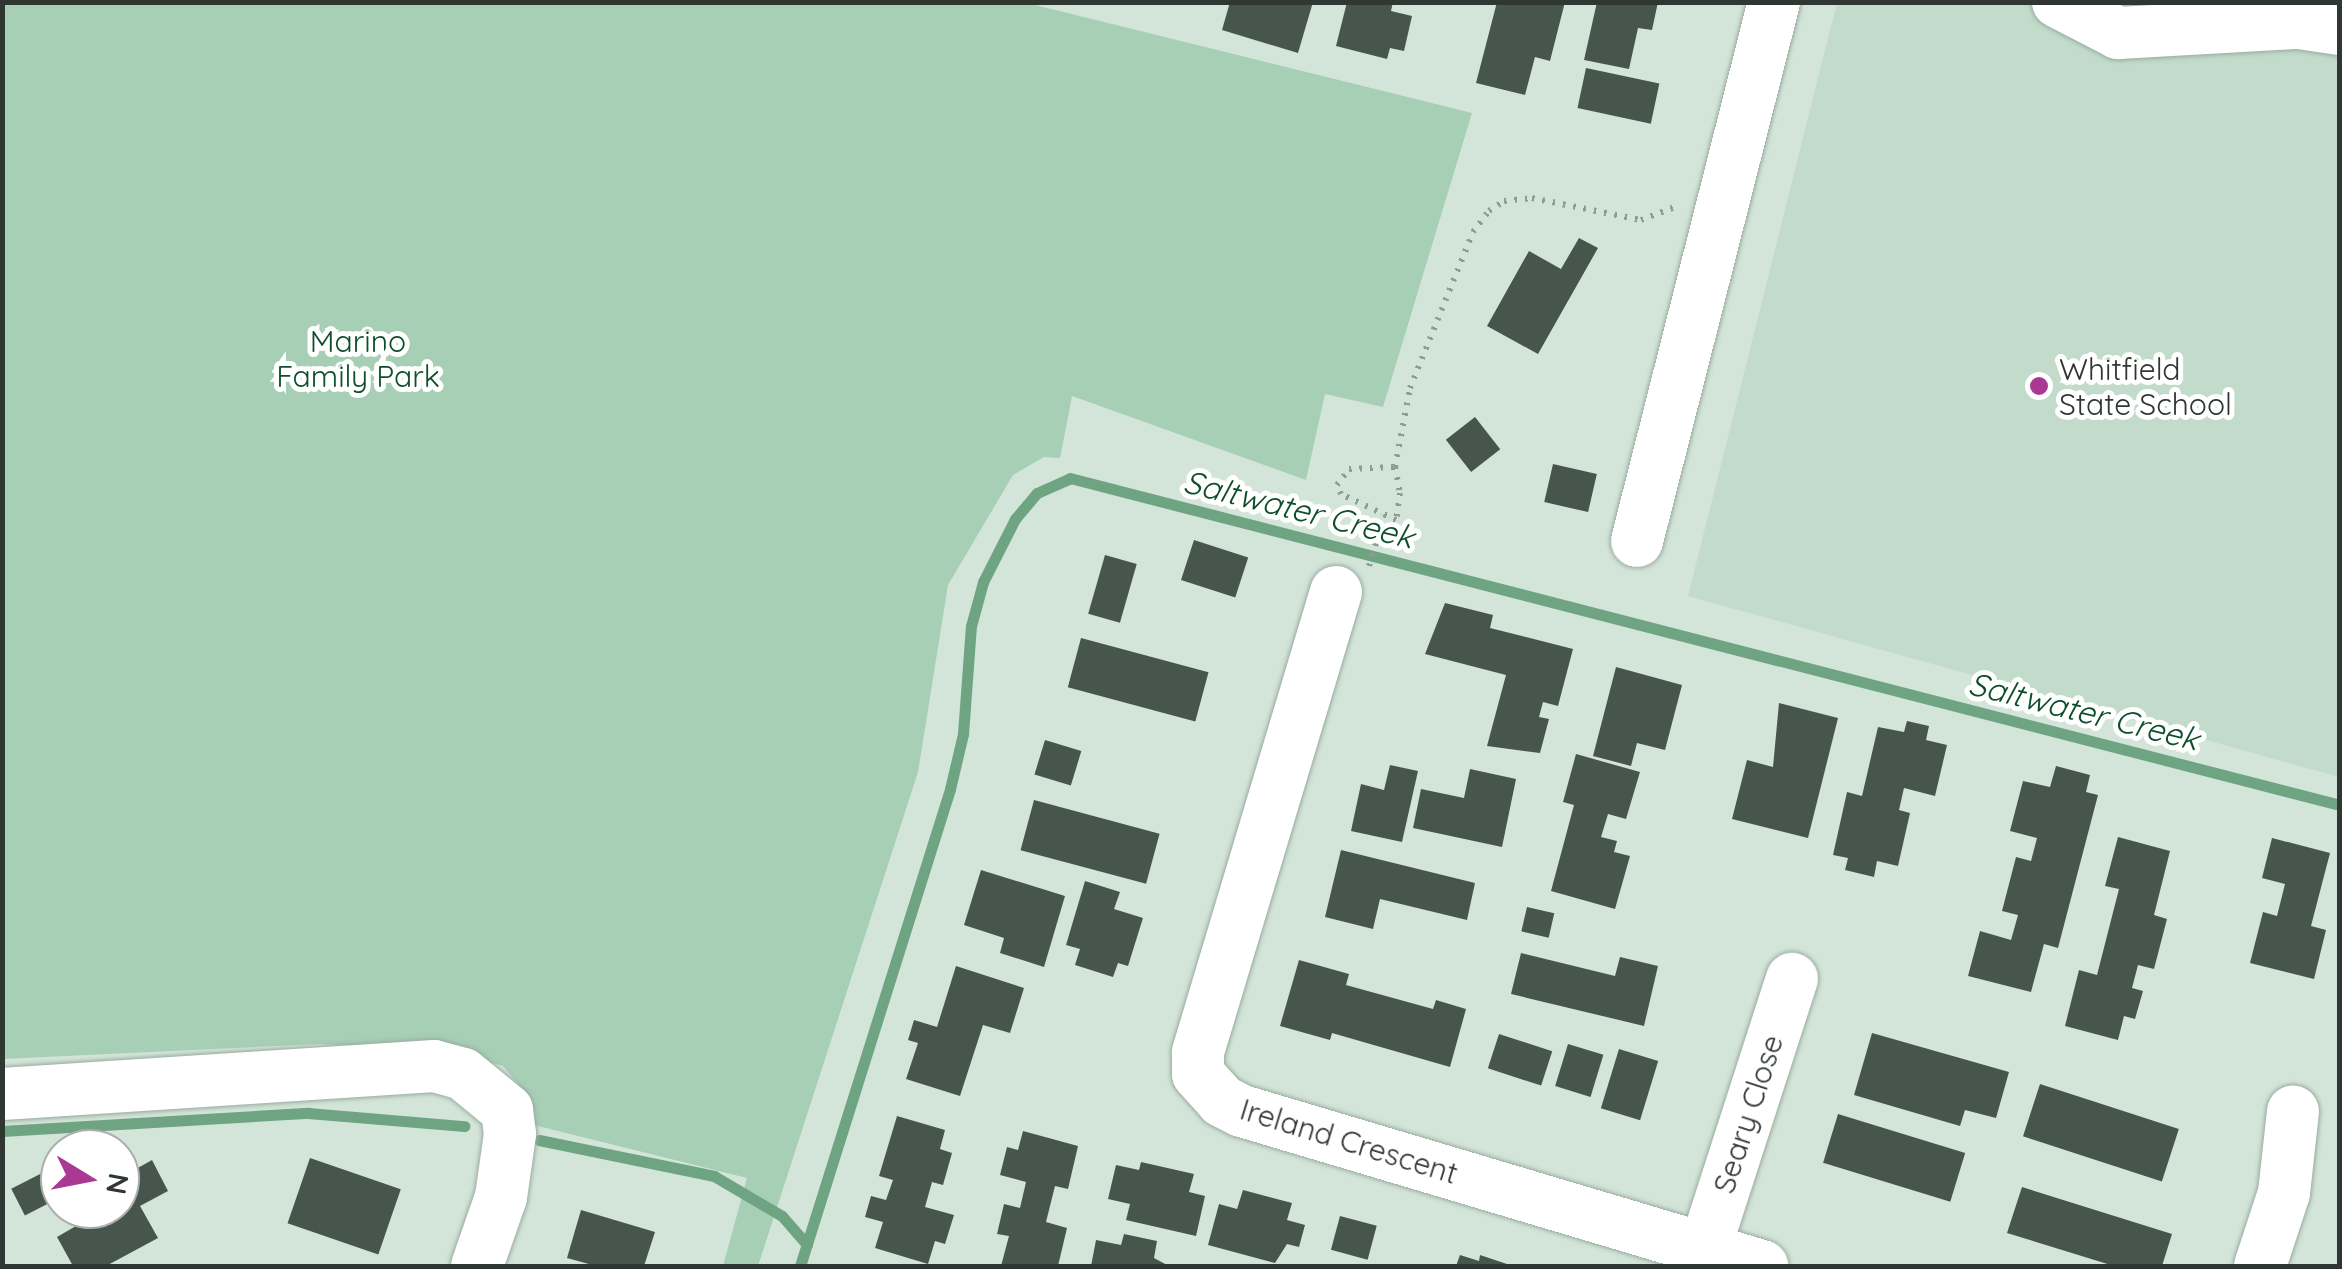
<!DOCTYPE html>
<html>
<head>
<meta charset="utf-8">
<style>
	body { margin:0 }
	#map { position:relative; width:2342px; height:1269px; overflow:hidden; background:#d3e5d9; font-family:Quicksand,sans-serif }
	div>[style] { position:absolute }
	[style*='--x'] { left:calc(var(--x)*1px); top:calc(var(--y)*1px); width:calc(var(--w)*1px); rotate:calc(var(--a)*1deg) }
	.built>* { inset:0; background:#c2dbca }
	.green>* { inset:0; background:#a6cfb5 }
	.stream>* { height:11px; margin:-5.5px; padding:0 5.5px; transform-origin:5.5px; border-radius:5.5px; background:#6fa483 }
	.building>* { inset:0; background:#47564c; transform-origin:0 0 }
	.path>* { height:6px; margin-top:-3px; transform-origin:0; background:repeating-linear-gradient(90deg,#8f9c93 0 2.5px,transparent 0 10.5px) }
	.roads { filter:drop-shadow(0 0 2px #9aaba0) drop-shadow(0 0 2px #9aaba0) }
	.minor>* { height:52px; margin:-26px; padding:0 26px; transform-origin:26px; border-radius:26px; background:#fff }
	.dots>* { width:28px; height:28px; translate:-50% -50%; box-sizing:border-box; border:5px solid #fff; border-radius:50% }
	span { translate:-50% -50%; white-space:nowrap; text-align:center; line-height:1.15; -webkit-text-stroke:10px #fff; paint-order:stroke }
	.park-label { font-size:30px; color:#0e4f2f }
	.poi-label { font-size:30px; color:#303732 }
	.left { translate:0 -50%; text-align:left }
	.street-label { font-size:30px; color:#303732 }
	.water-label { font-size:32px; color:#0c4e2e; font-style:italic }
	.frame { position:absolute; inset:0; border:5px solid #303732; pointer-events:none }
	.north { position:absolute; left:40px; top:1129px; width:100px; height:100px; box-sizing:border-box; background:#fff; border:2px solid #acafad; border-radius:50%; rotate:100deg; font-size:28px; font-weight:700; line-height:40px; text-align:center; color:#303732 }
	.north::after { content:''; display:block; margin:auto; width:35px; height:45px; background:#aa3994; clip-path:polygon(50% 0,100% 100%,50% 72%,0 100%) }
</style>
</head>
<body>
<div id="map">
	<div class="built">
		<div style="clip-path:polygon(1837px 3px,2339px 3px,2339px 777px,1688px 596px)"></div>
	</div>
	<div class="green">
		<div style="clip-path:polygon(2px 3px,1027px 3px,1472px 113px,1383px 407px,1325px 394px,1306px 480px,1072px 396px,1060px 458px,1044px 457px,1013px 475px,948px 585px,918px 772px,758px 1266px,723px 1266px,747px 1178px,534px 1125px,519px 1085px,503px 1066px,448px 1050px,320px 1044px,3px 1059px)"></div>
	</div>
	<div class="stream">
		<div style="--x:2;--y:1131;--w:307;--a:-3.4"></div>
		<div style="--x:308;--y:1113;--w:157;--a:4.8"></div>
		<div style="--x:539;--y:1140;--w:179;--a:11.6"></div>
		<div style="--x:714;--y:1176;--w:79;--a:30.5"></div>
		<div style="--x:782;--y:1216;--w:38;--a:49"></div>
		<div style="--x:800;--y:1266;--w:500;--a:-72.54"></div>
		<div style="--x:950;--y:789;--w:57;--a:-76.7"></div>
		<div style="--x:963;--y:734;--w:108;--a:-85.8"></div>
		<div style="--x:971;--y:626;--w:46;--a:-74.7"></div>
		<div style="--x:983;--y:582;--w:71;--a:-63.1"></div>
		<div style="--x:1015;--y:519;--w:34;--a:-50"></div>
		<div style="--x:1037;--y:493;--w:36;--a:-24"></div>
		<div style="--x:1070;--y:478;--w:1311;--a:14.44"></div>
	</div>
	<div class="building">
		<div style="clip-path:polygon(1230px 2px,1313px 2px,1298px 53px,1222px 30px)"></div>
		<div style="clip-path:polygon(1347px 2px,1393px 2px,1391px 11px,1412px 16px,1404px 51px,1390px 48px,1387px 59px,1336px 46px)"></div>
		<div style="clip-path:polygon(1497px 2px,1565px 2px,1550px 61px,1535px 57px,1525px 95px,1476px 83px)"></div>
		<div style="clip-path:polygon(1597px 2px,1658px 2px,1652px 30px,1638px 28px,1629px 69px,1584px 60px)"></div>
		<div style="left:1586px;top:68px;width:75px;height:41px;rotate:12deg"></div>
		<div style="clip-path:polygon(1579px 238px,1598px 248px,1538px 354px,1487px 326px,1529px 251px,1561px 269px)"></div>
		<div style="left:1475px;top:417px;width:41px;height:37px;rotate:52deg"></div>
		<div style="left:1553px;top:464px;width:45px;height:39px;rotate:13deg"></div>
		<div style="left:1194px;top:540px;width:57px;height:42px;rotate:18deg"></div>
		<div style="left:1105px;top:555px;width:33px;height:61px;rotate:16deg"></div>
		<div style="clip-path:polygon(1445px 603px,1493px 615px,1490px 628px,1573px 649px,1558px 706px,1543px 702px,1539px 717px,1549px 719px,1540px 753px,1487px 746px,1506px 675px,1425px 654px)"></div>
		<div style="left:1081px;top:638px;width:132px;height:51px;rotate:15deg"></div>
		<div style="clip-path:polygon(1616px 667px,1682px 685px,1665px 750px,1637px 743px,1631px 766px,1593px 756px)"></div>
		<div style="clip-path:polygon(1779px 703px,1838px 718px,1808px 838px,1732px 819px,1747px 760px,1773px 767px)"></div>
		<div style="clip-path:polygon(1907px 721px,1929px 726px,1926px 740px,1947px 745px,1935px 796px,1904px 788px,1899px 810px,1910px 813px,1898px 866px,1877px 861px,1874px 877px,1845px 870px,1848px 858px,1833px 855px,1847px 792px,1862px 796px,1878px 727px,1904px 732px)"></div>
		<div style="left:1045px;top:740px;width:38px;height:36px;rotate:17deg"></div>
		<div style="clip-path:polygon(1576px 754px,1640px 772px,1626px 819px,1608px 814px,1601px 837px,1617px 841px,1614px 852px,1630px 856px,1615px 909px,1551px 891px,1574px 805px,1563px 802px)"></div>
		<div style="clip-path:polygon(1390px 765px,1418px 771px,1402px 842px,1351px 831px,1361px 784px,1384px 790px)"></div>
		<div style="clip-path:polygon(2056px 766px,2090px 775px,2086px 792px,2098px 795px,2058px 948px,2044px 944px,2031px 992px,1968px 976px,1980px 931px,2011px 940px,2018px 915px,2002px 911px,2016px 857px,2031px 861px,2037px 838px,2010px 831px,2023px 781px,2050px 787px)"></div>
		<div style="clip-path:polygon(1470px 769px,1516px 779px,1502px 847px,1413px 828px,1421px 789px,1464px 798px)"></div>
		<div style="left:1034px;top:800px;width:130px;height:52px;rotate:15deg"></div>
		<div style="clip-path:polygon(2118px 837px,2170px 851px,2154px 915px,2167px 919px,2154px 969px,2138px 965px,2132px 988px,2143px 991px,2135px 1019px,2124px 1016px,2118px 1040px,2065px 1026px,2079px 970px,2097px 975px,2119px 889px,2105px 886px)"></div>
		<div style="clip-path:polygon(2272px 838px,2330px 853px,2311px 926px,2326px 930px,2314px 979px,2250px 963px,2263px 912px,2277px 916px,2285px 884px,2262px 878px)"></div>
		<div style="clip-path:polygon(1341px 850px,1475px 883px,1467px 920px,1380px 899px,1373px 929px,1325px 917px)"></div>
		<div style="clip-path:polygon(981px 870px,1065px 896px,1044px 967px,1000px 953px,1004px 938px,964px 925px)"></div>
		<div style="clip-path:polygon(1085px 881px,1120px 892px,1114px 909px,1143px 918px,1128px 966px,1118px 963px,1113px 977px,1075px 965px,1080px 949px,1066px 945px)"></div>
		<div style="left:1527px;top:907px;width:28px;height:25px;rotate:13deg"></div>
		<div style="clip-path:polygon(1521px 953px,1615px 976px,1620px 957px,1658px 966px,1644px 1026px,1511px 994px)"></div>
		<div style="clip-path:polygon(1299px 960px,1349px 974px,1346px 985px,1433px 1009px,1436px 1000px,1466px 1009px,1450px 1067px,1332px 1033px,1330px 1040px,1280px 1026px)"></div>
		<div style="clip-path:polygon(956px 966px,1024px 988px,1010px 1033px,983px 1025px,960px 1096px,906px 1079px,918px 1043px,908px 1040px,914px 1020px,937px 1027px)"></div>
		<div style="clip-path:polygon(1872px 1033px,2009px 1072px,1996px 1118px,1965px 1110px,1960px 1126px,1854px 1095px)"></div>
		<div style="left:1499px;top:1034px;width:56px;height:36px;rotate:18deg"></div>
		<div style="left:1568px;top:1044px;width:37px;height:44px;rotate:17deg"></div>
		<div style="left:1619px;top:1049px;width:41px;height:62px;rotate:17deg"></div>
		<div style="left:2040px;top:1084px;width:146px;height:55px;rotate:18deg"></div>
		<div style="left:1838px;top:1114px;width:133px;height:51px;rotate:17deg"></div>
		<div style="clip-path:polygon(897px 1116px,945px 1130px,940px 1149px,952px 1153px,943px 1185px,932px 1182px,925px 1207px,954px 1215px,945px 1244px,935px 1241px,928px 1264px,875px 1248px,883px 1222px,865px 1217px,871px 1196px,886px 1200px,893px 1180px,879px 1176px)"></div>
		<div style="clip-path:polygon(1023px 1131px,1078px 1146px,1068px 1189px,1055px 1186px,1046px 1222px,1067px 1228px,1058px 1266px,1001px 1266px,1009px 1236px,997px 1234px,1004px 1204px,1020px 1208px,1026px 1182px,1000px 1175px,1007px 1147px,1018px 1150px)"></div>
		<div style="left:310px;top:1158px;width:96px;height:69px;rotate:19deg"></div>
		<div style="clip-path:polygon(152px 1160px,168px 1191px,140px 1206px,158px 1238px,106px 1266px,73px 1266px,57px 1237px,76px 1226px,66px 1209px,120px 1209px,120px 1178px)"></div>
		<div style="clip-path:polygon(1141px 1162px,1194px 1174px,1189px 1192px,1205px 1196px,1196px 1236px,1126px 1220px,1130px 1204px,1108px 1199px,1116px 1165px,1139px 1170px)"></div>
		<div style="left:46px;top:1171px;width:30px;height:39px;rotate:63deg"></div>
		<div style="clip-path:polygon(2022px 1187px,2172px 1234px,2162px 1266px,2114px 1266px,2007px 1233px)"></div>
		<div style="clip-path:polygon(1243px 1190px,1292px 1203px,1287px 1220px,1305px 1225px,1299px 1247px,1287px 1244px,1275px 1263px,1208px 1245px,1219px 1204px,1237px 1209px)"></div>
		<div style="clip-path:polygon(581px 1210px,655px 1232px,644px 1266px,596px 1266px,567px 1258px)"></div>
		<div style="left:1340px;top:1216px;width:38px;height:35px;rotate:15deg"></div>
		<div style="clip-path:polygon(1124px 1234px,1157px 1241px,1154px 1258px,1169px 1266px,1091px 1266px,1096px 1240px,1121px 1245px)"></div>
		<div style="clip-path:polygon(1460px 1255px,1479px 1261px,1480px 1255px,1513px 1266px,1456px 1266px)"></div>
	</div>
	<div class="path">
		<div style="--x:1395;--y:467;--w:26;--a:79"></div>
		<div style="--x:1400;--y:493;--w:27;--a:98"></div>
		<div style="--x:1396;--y:520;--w:61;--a:-154.7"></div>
		<div style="--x:1341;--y:494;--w:10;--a:-114"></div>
		<div style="--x:1337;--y:485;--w:20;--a:-53"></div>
		<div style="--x:1349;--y:469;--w:46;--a:-2.5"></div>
		<div style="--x:1395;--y:467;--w:80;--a:-79.2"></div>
		<div style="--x:1410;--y:388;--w:168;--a:-68"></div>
		<div style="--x:1473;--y:232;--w:26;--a:-53"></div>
		<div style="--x:1489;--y:211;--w:18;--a:-34"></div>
		<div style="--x:1504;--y:201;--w:28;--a:-6"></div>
		<div style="--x:1532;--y:198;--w:111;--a:11.4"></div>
		<div style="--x:1641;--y:220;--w:36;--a:-21"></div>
		<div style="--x:1369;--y:566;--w:53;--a:-73.6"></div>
	</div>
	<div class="roads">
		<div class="minor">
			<div style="--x:2058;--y:2;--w:68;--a:27.3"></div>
			<div style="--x:2118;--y:33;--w:181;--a:-3.2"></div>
			<div style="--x:2299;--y:23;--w:41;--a:8.3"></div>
			<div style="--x:1637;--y:541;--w:556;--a:-75.74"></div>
			<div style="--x:1336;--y:592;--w:481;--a:106.7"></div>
			<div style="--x:1198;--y:1053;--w:21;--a:90"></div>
			<div style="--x:1198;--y:1074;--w:36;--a:48"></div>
			<div style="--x:1222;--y:1101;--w:22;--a:27"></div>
			<div style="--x:1242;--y:1111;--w:543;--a:16.6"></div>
			<div style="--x:2;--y:1094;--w:433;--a:-3.7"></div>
			<div style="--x:434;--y:1066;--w:30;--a:15"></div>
			<div style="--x:463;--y:1074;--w:57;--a:39.3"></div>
			<div style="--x:507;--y:1110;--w:24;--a:83"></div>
			<div style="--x:510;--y:1134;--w:64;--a:98.1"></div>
			<div style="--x:501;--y:1197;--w:73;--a:109.2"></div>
			<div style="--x:1705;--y:1248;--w:283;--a:-72.1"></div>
			<div style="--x:2260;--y:1266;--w:77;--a:-71.8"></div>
			<div style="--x:2284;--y:1193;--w:82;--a:-83.7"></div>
		</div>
	</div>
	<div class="dots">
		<div style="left:2039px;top:386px;background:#aa3994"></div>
	</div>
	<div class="park-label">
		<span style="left:358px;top:358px">Marino<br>Family Park</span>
	</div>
	<div class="poi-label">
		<span class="left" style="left:2059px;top:386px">Whitfield<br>State School</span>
	</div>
	<div class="street-label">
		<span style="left:1748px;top:1114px;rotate:-72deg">Seary Close</span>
		<span style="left:1349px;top:1141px;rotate:17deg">Ireland Crescent</span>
	</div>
	<div class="water-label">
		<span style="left:1299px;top:509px;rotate:14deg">Saltwater Creek</span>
		<span style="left:2084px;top:711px;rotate:14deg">Saltwater Creek</span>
	</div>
	<div class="frame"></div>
	<div class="north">N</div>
</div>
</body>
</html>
